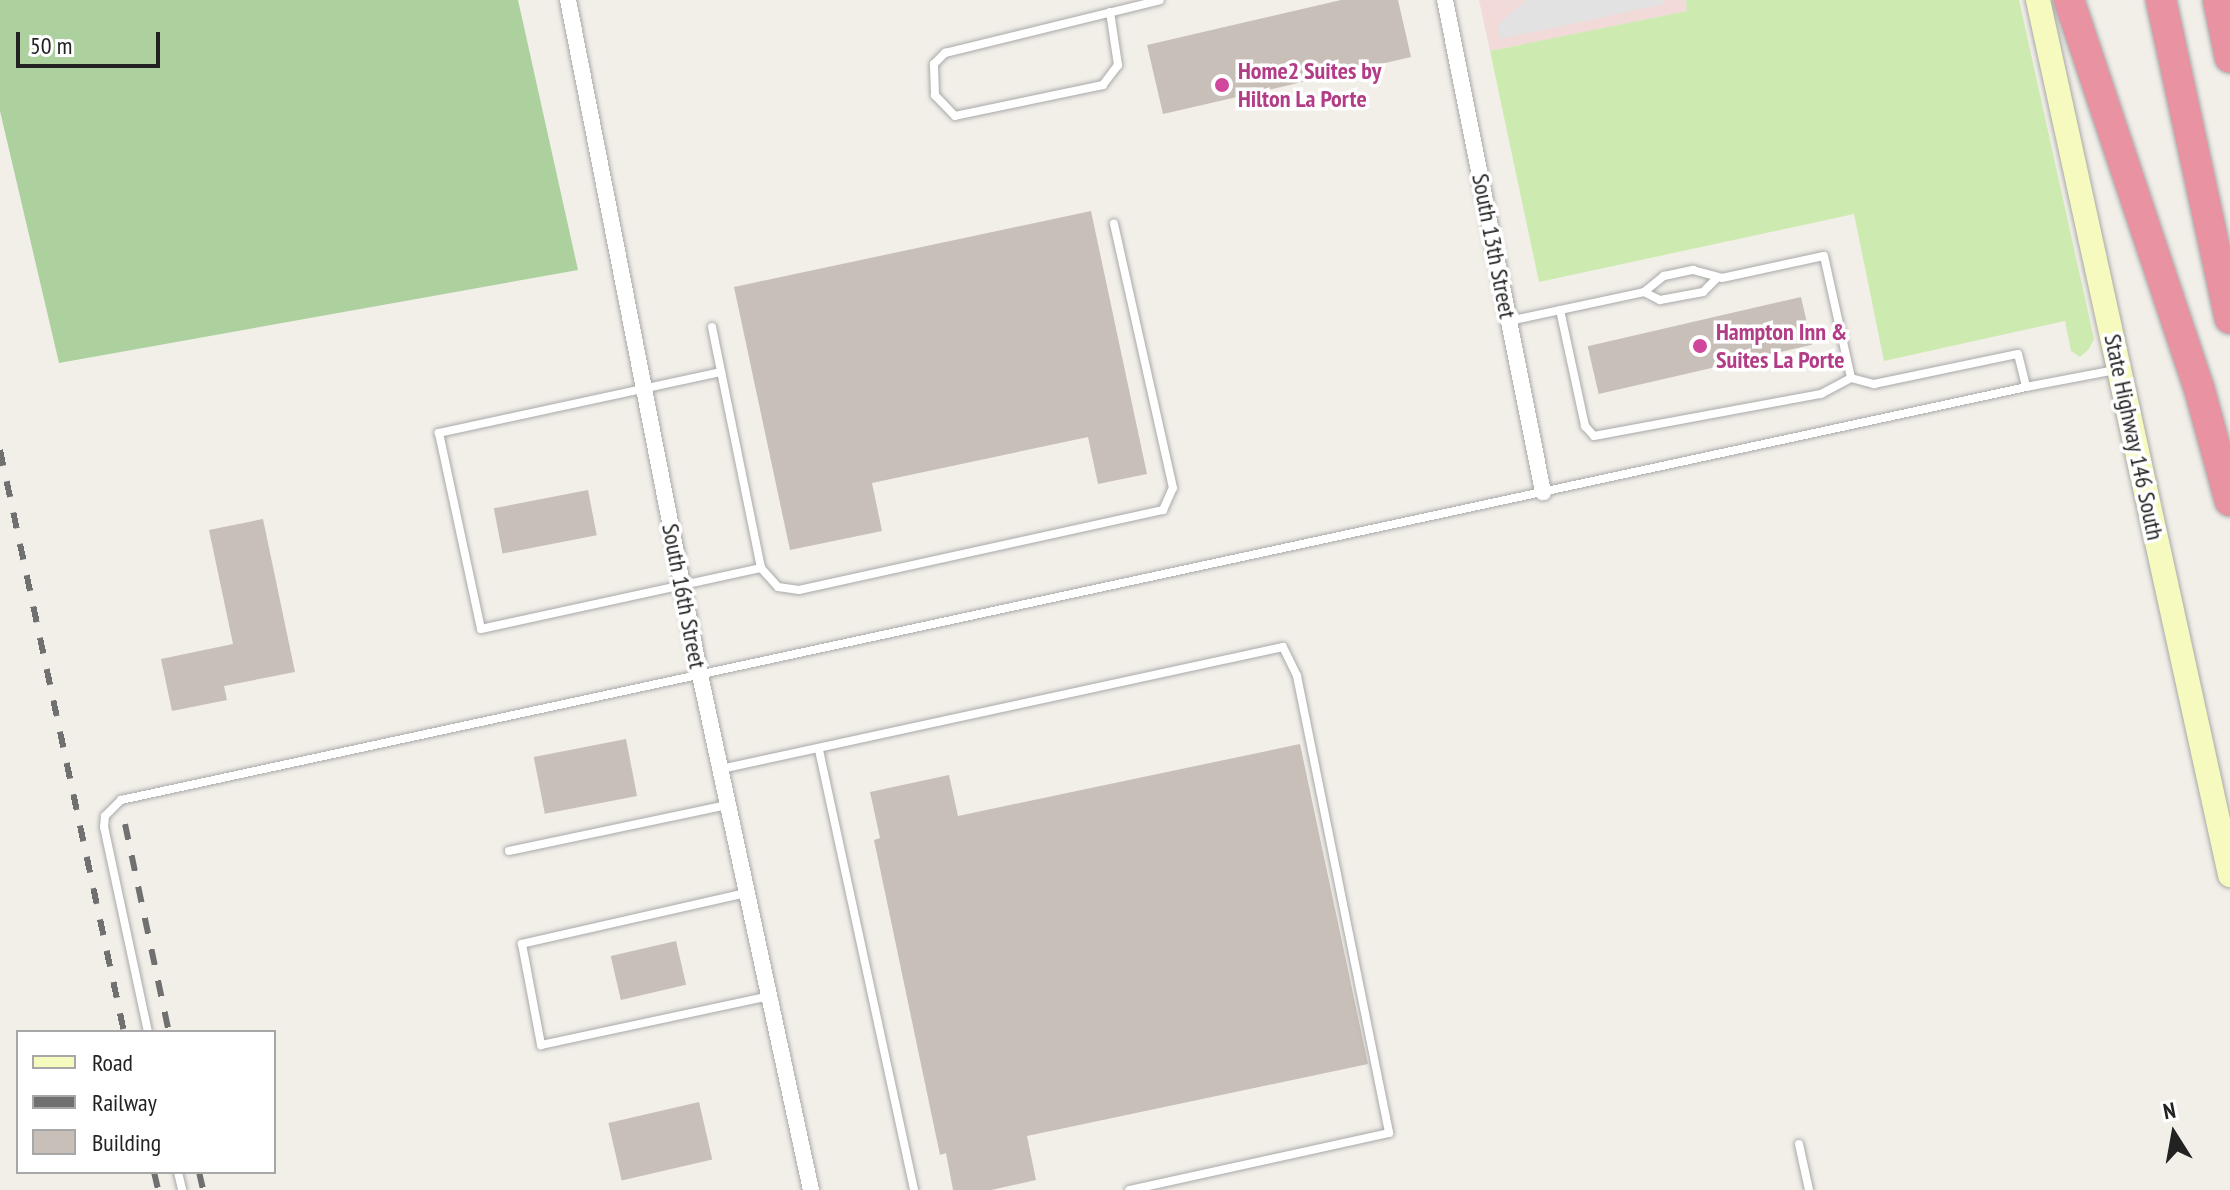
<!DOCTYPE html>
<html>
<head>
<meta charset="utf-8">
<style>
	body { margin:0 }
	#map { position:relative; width:2230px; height:1190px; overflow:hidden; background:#f2efe9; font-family:"PT Sans Narrow",sans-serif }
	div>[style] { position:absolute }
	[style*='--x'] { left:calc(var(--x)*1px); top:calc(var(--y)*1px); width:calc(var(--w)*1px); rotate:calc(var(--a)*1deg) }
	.commercial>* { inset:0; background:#f2dad9 }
	.grass>* { inset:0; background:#cdebb0 }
	.forest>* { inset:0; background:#add19e }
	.parking>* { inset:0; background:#e2e2e2 }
	.building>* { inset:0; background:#c7bfb8; transform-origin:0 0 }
	.roads { filter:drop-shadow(0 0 2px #a9a9a9) drop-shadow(0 0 2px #a9a9a9) }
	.lane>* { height:8px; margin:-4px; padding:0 4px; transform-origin:4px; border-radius:4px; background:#fff }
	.street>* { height:16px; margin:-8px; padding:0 8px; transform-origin:8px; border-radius:8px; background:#fff }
	.secondary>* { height:24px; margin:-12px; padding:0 12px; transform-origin:12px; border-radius:12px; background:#f7fabf }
	.highway>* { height:30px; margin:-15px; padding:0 15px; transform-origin:15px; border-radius:15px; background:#e892a2 }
	.rail>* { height:6px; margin-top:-3px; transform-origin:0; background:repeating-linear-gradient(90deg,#707070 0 16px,transparent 0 32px) }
	.dots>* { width:22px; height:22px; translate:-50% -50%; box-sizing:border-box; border:4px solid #fff; border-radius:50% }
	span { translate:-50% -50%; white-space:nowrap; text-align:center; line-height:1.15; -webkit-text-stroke:7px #fff; paint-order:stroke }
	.hotel-label { font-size:24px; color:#b23c85; font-weight:700 }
	.left { translate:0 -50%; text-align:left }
	.street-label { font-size:24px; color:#222 }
	.legend { position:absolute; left:16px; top:1030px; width:260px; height:144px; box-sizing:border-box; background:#fff; border:2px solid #a7a7a7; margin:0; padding:10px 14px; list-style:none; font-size:24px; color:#222 }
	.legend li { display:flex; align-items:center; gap:16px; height:40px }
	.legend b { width:40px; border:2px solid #a7a7a7 }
	.north { position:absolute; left:2134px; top:1094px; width:80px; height:80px; -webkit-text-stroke:6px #fff; paint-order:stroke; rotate:349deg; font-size:22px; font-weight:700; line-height:32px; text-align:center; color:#222 }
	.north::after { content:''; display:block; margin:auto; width:28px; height:36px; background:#222; clip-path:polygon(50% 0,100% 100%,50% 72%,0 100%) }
	.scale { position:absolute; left:16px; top:32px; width:144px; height:36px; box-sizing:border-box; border:4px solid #222; border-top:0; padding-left:10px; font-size:24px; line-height:28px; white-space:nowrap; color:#222; -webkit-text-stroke:6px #fff; paint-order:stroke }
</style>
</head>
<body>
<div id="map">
	<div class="commercial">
		<div style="clip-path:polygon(1479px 0,1686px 0,1688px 11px,1490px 51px)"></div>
	</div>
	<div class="grass">
		<div style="clip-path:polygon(1686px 0,2019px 0,2094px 339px,2089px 349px,2080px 357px,2071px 351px,2065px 321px,1884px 361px,1854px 214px,1539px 282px,1490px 51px,1687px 11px)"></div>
	</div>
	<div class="forest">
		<div style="clip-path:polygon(0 0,518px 0,578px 270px,59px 363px,0 111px)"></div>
	</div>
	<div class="parking">
		<div style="clip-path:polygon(1526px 0,1664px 0,1664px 4px,1500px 39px,1498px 24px)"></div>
	</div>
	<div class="building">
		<div style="clip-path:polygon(1341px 0,1398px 0,1411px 57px,1163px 114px,1147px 45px)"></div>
		<div style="clip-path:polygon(1091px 211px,1147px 474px,1098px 484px,1088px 437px,872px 483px,882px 531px,790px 550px,734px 287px)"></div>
		<div style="left:1801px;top:297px;width:49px;height:219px;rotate:77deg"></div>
		<div style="left:588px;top:490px;width:46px;height:96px;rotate:79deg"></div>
		<div style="clip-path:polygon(263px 519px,295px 672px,224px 686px,227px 700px,172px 711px,161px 659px,233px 644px,209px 530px)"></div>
		<div style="left:626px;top:739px;width:58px;height:94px;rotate:79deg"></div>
		<div style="clip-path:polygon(1300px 744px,1368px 1064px,1027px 1136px,1036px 1180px,991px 1190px,953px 1190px,946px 1153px,940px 1155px,874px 840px,880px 838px,870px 792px,949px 775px,958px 816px)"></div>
		<div style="left:676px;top:941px;width:45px;height:67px;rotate:77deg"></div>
		<div style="left:699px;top:1102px;width:59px;height:93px;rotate:77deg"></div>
	</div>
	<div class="roads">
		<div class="lane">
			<div style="--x:1110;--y:12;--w:54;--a:81.4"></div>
			<div style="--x:1118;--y:65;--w:25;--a:127"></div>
			<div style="--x:1103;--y:85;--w:151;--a:168.2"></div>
			<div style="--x:955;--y:116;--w:29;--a:-134"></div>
			<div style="--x:935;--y:95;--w:31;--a:-92"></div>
			<div style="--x:934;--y:64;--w:16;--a:-45"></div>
			<div style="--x:945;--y:53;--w:221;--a:-13.8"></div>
			<div style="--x:1644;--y:292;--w:18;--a:27"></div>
			<div style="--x:1660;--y:300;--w:44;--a:-10.5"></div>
			<div style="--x:1703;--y:292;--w:20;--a:-45"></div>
			<div style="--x:1560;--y:310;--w:119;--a:77.8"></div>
			<div style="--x:1585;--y:426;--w:13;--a:48"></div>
			<div style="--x:1594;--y:436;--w:231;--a:-10.5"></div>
			<div style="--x:1821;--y:394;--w:34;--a:-28"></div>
			<div style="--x:1851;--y:378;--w:24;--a:15"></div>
			<div style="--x:1874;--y:384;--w:147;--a:-11.8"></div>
			<div style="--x:2018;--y:354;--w:34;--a:76"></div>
			<div style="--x:2026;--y:387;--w:91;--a:-10.8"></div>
			<div style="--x:1509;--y:321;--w:138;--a:-12.1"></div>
			<div style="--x:1644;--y:292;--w:26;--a:-39"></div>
			<div style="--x:1664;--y:276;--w:30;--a:-12"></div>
			<div style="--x:1693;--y:270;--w:30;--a:15"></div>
			<div style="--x:1722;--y:278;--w:104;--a:-12.2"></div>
			<div style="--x:1824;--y:256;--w:125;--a:77.5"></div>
			<div style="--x:712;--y:327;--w:246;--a:78.5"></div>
			<div style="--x:721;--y:372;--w:289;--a:167.8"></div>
			<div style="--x:439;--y:433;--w:200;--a:77.9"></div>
			<div style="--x:481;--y:629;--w:287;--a:-12.3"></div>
			<div style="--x:761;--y:568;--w:25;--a:48"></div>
			<div style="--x:778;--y:587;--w:21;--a:8"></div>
			<div style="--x:799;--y:590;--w:373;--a:-12.4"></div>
			<div style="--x:1163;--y:510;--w:24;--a:-66"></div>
			<div style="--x:1173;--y:488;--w:271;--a:-102.6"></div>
			<div style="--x:819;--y:750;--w:450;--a:77.8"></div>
			<div style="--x:721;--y:769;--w:575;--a:-12.25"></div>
			<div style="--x:1283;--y:647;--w:32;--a:64"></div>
			<div style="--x:1297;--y:676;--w:466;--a:78.6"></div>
			<div style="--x:1389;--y:1133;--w:266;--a:167.6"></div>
			<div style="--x:509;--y:851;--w:223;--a:-11.9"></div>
			<div style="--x:746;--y:893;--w:230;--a:167.2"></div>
			<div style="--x:522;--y:944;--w:103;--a:79.3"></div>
			<div style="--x:541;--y:1045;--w:233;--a:-12.1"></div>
			<div style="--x:148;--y:1032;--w:210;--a:-102.1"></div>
			<div style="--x:104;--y:827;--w:11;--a:-85"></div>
			<div style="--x:105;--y:816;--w:23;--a:-45"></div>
			<div style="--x:121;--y:800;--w:1949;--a:-12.23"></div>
			<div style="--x:1799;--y:1144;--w:47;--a:77.7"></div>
			<div style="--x:178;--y:1172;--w:18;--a:77"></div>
		</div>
		<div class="street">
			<div style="--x:568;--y:0;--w:688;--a:78.94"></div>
			<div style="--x:700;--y:675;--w:527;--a:77.84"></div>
			<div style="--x:1445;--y:0;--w:502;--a:78.73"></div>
		</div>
		<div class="secondary">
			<div style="--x:2038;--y:0;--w:896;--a:77.62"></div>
		</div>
		<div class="highway">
			<div style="--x:2069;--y:0;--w:409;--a:71.5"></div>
			<div style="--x:2199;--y:388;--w:117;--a:74.7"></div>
			<div style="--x:2161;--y:0;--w:326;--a:77.8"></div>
			<div style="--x:2218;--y:0;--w:59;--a:78.3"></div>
		</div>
	</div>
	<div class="rail">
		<div style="--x:0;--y:450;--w:595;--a:77.97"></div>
		<div style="--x:125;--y:824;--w:213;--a:78.1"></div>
		<div style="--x:154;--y:1172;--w:18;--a:77"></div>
		<div style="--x:199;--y:1172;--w:18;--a:77"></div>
	</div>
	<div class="dots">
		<div style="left:1222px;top:85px;background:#d1479c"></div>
		<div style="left:1700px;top:346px;background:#d1479c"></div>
	</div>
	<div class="hotel-label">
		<span class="left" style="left:1238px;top:85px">Home2 Suites by<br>Hilton La Porte</span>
		<span class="left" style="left:1716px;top:346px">Hampton Inn &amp;<br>Suites La Porte</span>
	</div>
	<div class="street-label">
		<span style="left:1494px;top:246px;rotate:79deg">South 13th Street</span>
		<span style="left:2134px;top:437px;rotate:78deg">State Highway 146 South</span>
		<span style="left:684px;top:596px;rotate:79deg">South 16th Street</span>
	</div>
	<ul class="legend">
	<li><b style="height:10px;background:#f7fabf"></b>Road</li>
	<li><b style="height:10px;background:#707070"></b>Railway</li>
	<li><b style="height:22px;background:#c7bfb8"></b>Building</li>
	</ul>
	<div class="north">N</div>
	<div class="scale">50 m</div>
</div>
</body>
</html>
